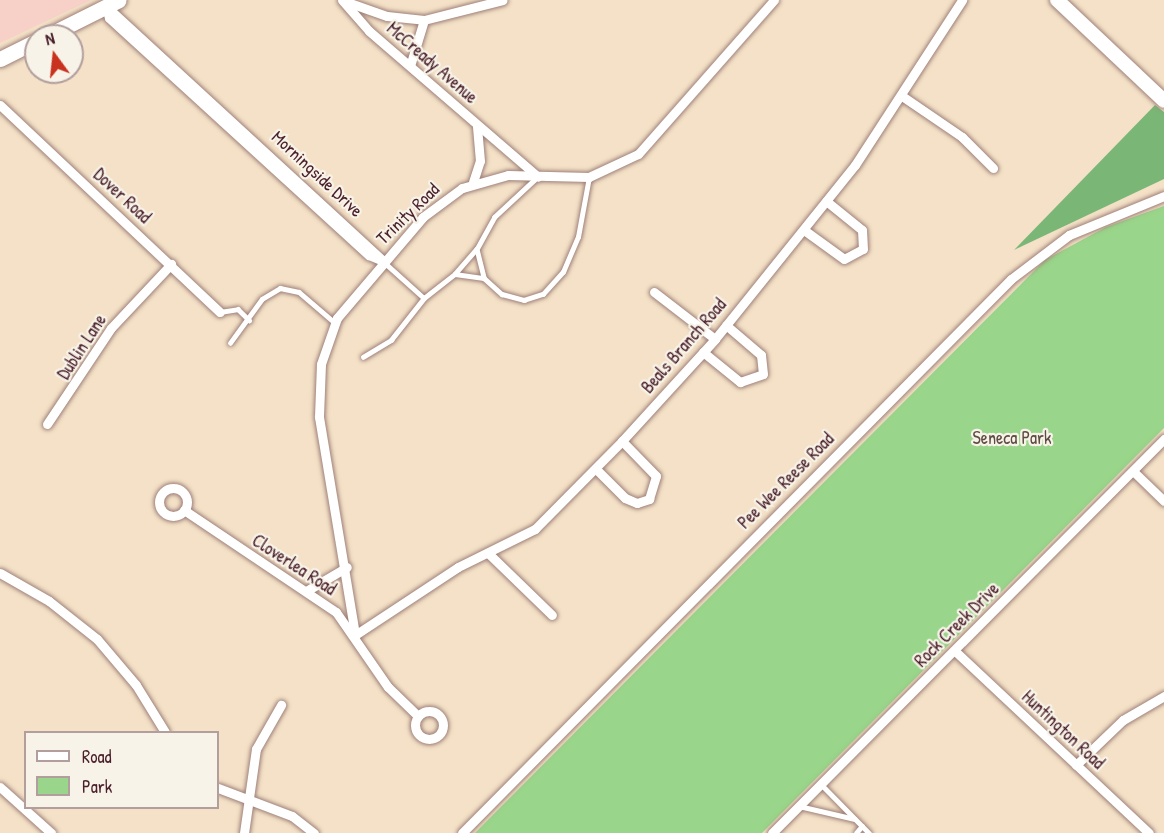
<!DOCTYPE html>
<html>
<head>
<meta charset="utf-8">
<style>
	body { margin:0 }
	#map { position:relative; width:1164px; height:833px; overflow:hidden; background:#f4e1c7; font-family:"Patrick Hand",sans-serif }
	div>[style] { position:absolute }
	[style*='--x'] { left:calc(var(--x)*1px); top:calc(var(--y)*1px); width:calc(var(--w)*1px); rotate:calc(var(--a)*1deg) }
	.built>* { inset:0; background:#f7d1c8 }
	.green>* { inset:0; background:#99d58a }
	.forest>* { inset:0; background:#7ab676 }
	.roads { filter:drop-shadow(0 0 2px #9f8079) drop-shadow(0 0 2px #9f8079) }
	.service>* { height:4.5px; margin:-2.25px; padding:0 2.25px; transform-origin:2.25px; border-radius:2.25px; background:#fff }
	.minor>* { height:9px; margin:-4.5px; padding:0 4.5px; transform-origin:4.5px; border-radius:4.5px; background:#fff }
	.minor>.ring { margin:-4.5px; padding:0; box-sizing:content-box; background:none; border:9px solid #fff; border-radius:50% }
	.secondary>* { height:14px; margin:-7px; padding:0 7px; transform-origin:7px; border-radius:7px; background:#fff }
	.primary>* { height:15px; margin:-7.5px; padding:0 7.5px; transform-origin:7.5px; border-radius:7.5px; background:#fff }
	span { translate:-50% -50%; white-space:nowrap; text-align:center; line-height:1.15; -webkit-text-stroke:4.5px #f7f3e8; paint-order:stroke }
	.street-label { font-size:18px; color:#4a1f2b }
	.park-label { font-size:18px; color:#5e4c43 }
	.legend { position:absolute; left:24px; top:731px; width:195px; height:78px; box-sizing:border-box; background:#f7f3e8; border:2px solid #b29e9c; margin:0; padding:8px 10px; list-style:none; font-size:18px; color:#4a1f2b }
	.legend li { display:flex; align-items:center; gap:12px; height:30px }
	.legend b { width:30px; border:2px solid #b29e9c }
	.north { position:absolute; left:24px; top:24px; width:60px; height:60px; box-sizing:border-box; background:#f7f3e8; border:2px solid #b29e9c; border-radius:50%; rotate:345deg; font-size:16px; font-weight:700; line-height:24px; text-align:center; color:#4a1f2b }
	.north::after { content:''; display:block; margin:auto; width:21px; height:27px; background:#c8321e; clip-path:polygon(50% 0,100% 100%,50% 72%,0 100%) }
</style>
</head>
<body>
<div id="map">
	<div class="built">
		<div style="clip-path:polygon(0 0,91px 0,0 43px)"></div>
	</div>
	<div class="green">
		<div style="clip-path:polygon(1164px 206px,1164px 428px,762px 833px,475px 833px,1045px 260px,1106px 227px)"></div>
	</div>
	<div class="forest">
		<div style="clip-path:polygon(1155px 105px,1164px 112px,1164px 179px,1014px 250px)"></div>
	</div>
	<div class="roads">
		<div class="service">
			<div style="--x:538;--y:177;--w:59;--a:137.1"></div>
			<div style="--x:495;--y:217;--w:37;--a:119"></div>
			<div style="--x:477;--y:249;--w:30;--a:76"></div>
			<div style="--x:484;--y:278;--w:24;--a:42"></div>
			<div style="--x:502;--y:294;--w:23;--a:15"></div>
			<div style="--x:524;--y:300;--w:20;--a:-18"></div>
			<div style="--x:543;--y:294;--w:30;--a:-48"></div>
			<div style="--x:563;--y:272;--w:38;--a:-67"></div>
			<div style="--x:578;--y:237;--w:61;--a:-79.6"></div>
			<div style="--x:477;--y:249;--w:33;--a:131"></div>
			<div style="--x:455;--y:274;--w:29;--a:8"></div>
			<div style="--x:385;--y:263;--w:52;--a:41.9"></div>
			<div style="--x:424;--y:298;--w:39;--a:-38"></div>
			<div style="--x:220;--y:312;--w:18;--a:-9"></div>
			<div style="--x:238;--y:309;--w:16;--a:45"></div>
			<div style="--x:230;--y:343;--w:54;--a:-54"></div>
			<div style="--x:262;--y:299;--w:21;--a:-31"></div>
			<div style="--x:280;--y:288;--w:19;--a:12"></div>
			<div style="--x:299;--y:292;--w:46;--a:40.6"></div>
			<div style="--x:363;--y:357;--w:33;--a:-31"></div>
			<div style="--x:391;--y:340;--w:53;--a:-51.8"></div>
			<div style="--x:821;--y:784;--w:69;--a:45.6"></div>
			<div style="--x:799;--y:806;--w:57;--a:13.1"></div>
			<div style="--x:856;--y:833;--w:9;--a:-49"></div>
		</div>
		<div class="minor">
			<div style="--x:342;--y:0;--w:41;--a:48.9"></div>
			<div style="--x:369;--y:31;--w:223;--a:40.8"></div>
			<div style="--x:774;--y:0;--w:205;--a:131.4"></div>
			<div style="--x:638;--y:154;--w:54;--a:154.9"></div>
			<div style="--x:589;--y:177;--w:81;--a:-178.6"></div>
			<div style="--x:508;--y:175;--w:48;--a:164.2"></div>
			<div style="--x:462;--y:188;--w:49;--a:143.4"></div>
			<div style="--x:423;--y:217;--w:133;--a:130.4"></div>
			<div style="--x:337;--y:318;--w:49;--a:109.2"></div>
			<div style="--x:321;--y:364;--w:53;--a:92.2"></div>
			<div style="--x:319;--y:417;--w:221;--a:80.6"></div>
			<div style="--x:355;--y:635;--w:123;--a:-33.4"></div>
			<div style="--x:458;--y:567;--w:86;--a:-26.3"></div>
			<div style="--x:535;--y:529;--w:124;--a:-45.3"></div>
			<div style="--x:622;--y:441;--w:138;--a:-47.6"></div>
			<div style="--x:715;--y:339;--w:223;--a:-51.2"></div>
			<div style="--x:855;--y:165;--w:197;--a:-57"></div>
			<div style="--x:347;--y:2;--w:42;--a:19.3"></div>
			<div style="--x:387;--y:16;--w:37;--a:6"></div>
			<div style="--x:424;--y:20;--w:81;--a:-14.2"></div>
			<div style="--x:106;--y:6;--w:12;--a:76"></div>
			<div style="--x:109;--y:18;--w:352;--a:42.4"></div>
			<div style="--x:369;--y:255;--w:15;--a:23"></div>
			<div style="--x:106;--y:6;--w:375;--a:42.6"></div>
			<div style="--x:410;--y:66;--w:48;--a:-73.1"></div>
			<div style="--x:902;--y:96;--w:73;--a:34.3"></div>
			<div style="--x:962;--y:137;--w:44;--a:45"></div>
			<div style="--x:0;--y:105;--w:302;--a:43.3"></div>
			<div style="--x:473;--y:182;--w:22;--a:-72"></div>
			<div style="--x:480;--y:161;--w:35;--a:-95"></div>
			<div style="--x:804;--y:230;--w:49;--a:35.9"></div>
			<div style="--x:844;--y:259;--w:21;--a:-28"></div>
			<div style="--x:863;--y:249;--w:19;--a:-93"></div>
			<div style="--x:862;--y:230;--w:46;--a:-141.1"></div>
			<div style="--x:654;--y:292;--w:77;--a:37.6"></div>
			<div style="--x:703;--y:352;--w:48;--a:39"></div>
			<div style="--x:740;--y:382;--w:24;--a:-19"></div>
			<div style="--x:763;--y:374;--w:19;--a:-96"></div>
			<div style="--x:761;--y:355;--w:46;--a:-139.4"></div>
			<div style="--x:47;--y:424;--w:115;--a:-56.3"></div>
			<div style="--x:111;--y:328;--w:88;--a:-46.8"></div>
			<div style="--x:596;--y:469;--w:41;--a:45"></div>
			<div style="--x:625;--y:498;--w:13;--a:23"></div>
			<div style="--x:637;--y:503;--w:13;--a:-18"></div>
			<div style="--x:649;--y:499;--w:24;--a:-73"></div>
			<div style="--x:656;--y:476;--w:49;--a:-134.2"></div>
			<div style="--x:1133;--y:471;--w:43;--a:44.1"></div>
			<div class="ring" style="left:159px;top:488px;width:19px;height:19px"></div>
			<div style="--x:184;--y:510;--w:183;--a:33.9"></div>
			<div style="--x:336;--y:612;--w:91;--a:55.3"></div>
			<div style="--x:388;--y:687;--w:42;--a:44"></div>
			<div style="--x:488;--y:553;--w:89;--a:44.1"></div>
			<div style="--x:0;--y:573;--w:56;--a:29.7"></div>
			<div style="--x:49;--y:601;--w:61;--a:38.4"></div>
			<div style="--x:97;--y:639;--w:60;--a:49.7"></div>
			<div style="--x:136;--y:685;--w:55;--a:58.3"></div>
			<div style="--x:308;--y:590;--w:45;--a:-30.5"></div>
			<div style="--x:955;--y:651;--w:266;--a:43.2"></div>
			<div class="ring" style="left:415px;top:711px;width:19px;height:19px"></div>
			<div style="--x:1076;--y:765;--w:65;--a:-43.8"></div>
			<div style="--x:1123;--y:720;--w:48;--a:-30.3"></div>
			<div style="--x:0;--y:787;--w:69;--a:42"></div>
			<div style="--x:218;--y:788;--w:79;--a:20.7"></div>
			<div style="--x:292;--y:816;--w:28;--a:38"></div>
			<div style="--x:244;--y:833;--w:85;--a:-81.9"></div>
			<div style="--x:256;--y:749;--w:51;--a:-60.4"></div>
			<div style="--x:462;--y:833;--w:780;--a:-45.26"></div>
			<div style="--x:1011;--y:279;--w:73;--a:-37.2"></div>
			<div style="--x:1069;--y:235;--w:103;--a:-22.3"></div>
			<div style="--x:772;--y:833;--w:556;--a:-45.15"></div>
		</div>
		<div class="secondary">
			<div style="--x:1057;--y:0;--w:147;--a:43.3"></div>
		</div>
		<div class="primary">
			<div style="--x:47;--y:36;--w:80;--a:-26.6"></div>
			<div style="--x:0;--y:59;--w:40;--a:-26.6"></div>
		</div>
	</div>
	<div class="street-label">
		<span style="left:432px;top:63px;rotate:41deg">McCready Avenue</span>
		<span style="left:317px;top:174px;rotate:43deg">Morningside Drive</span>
		<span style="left:122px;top:196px;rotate:43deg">Dover Road</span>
		<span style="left:408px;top:214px;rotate:-44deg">Trinity Road</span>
		<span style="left:684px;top:346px;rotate:-49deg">Beals Branch Road</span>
		<span style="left:82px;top:347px;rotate:-57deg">Dublin Lane</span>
		<span style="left:786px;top:481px;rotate:-45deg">Pee Wee Reese Road</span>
		<span style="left:294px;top:565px;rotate:33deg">Cloverlea Road</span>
		<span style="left:957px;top:625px;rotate:-45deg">Rock Creek Drive</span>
		<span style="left:1063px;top:730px;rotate:43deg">Huntington Road</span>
	</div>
	<div class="park-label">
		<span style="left:1012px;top:438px">Seneca Park</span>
	</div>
	<ul class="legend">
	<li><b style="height:8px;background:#fff"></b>Road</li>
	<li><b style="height:16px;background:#99d58a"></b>Park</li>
	</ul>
	<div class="north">N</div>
</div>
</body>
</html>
